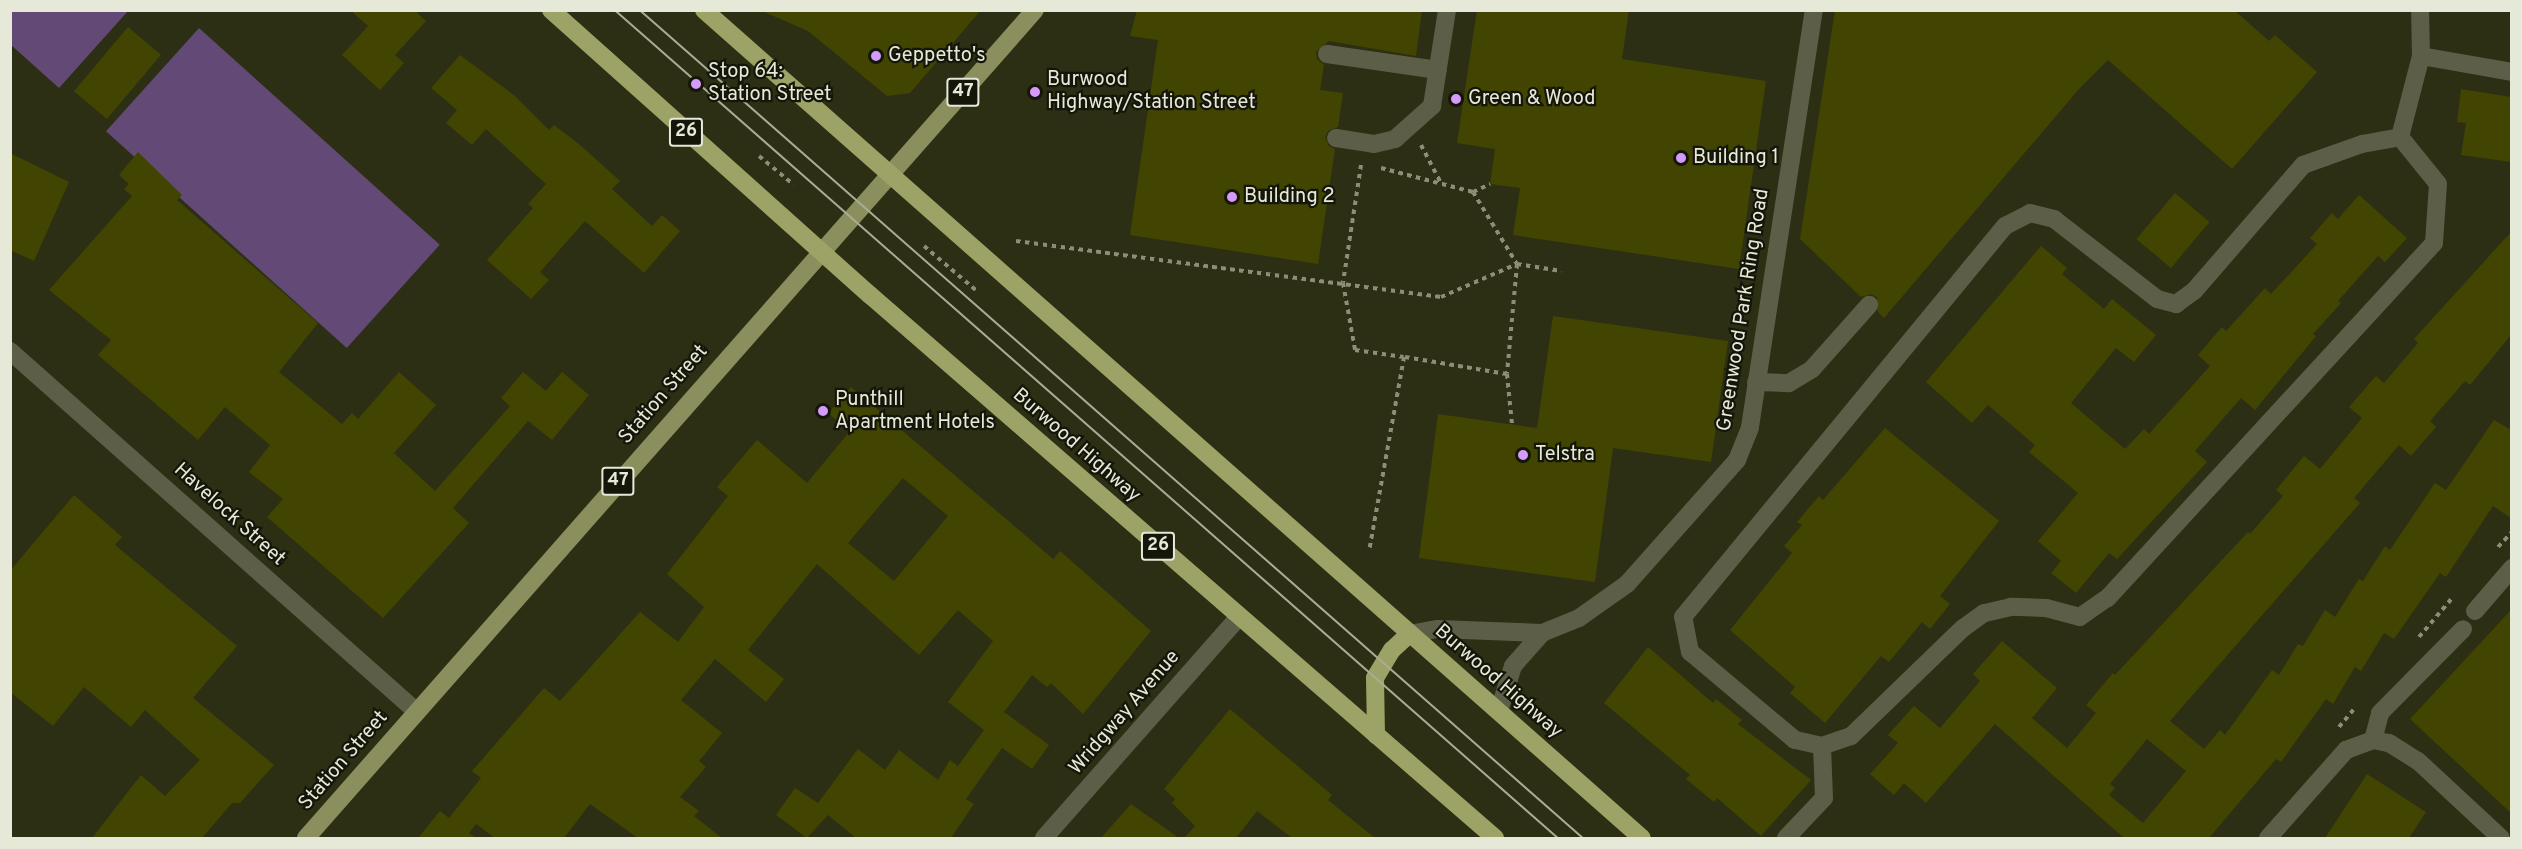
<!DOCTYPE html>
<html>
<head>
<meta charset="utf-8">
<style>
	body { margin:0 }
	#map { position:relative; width:2522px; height:849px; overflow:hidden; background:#2c2f13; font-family:Overpass,sans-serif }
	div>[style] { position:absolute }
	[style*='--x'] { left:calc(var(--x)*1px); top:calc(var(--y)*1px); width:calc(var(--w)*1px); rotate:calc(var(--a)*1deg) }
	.green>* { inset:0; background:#634975; transform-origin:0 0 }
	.building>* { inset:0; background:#424502; transform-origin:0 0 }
	.path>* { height:4px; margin-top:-2px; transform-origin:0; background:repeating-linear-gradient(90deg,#8c8e78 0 4.5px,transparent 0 9px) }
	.minor>* { height:18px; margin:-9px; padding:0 9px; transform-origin:9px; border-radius:9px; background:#5c5e47 }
	.major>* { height:18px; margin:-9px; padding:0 9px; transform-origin:9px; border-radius:9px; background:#8b8f5e }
	.highway>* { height:18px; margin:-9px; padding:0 9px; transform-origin:9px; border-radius:9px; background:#9da266 }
	.tram>* { height:1.5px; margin:-0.75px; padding:0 0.75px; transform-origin:0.75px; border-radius:0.75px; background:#aaac97 }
	.dots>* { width:16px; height:16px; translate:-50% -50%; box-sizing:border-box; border:3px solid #15160a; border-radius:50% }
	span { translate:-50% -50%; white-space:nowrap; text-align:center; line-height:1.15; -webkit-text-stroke:4.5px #15160a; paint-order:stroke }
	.shield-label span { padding:2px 4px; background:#15160a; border:2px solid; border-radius:4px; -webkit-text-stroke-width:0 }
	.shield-label { font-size:18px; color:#e7e9d8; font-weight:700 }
	.poi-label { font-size:20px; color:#e7e9d8 }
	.left { translate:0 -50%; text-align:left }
	.street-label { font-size:20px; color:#e7e9d8 }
	.frame { position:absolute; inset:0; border:12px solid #e7e9d8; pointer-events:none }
</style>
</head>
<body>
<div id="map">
	<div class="green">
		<div style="clip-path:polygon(11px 10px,128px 10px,128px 11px,59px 88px,11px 45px)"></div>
		<div style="left:199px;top:28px;width:324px;height:139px;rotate:42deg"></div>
	</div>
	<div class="building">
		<div style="clip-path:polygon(350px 10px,414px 10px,426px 21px,395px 55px,404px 63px,380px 90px,342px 55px,368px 26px)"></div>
		<div style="clip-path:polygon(760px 10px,981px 10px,910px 93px,887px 96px,808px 31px)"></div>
		<div style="clip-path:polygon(1137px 10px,1422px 10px,1416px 56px,1329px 41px,1316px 52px,1317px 59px,1324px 65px,1320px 90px,1343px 93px,1338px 127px,1328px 131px,1325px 137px,1329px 146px,1335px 149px,1318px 264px,1130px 235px,1158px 40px,1130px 36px)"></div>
		<div style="clip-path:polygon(1477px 10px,1629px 10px,1622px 59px,1766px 81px,1739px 269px,1513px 235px,1520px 188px,1490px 184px,1495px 149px,1457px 143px)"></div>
		<div style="clip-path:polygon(1835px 10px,2234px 10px,2269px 41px,2275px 35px,2317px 72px,2232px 169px,2108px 60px,2079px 89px,1884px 318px,1878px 312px,1877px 297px,1871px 294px,1861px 297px,1800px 239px)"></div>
		<div style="left:128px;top:27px;width:43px;height:84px;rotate:40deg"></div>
		<div style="clip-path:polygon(460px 55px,515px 96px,549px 130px,554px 125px,580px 145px,620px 181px,612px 189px,652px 226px,662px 215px,680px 231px,644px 273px,585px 221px,540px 272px,549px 280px,531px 299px,487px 260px,533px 208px,528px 204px,546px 184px,486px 129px,472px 145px,446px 123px,457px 110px,431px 88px)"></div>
		<div style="clip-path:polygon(2461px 89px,2511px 97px,2511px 162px,2461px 155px,2466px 123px,2457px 122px)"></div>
		<div style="clip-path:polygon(138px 152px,182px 195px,177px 200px,318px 323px,279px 372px,342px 424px,352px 413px,358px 419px,399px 372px,436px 405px,394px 453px,435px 491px,510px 406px,501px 398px,523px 372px,546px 391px,562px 372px,589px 395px,552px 440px,528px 421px,453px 508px,469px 523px,383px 618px,267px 517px,283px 499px,249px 472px,270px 445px,225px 407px,198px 440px,98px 355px,111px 340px,49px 290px,132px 196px,124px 189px,129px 184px,119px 175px)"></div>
		<div style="clip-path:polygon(10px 153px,69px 182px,34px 261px,10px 250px)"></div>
		<div style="left:2175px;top:193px;width:45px;height:60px;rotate:40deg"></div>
		<div style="clip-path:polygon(2359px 195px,2407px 238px,2385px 262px,2378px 256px,2338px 301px,2341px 303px,2313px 334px,2316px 336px,2255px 410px,2241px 398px,2195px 451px,2207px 462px,2117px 559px,2109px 553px,2076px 593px,2051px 573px,2061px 561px,2038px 541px,2078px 493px,2029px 452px,2035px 445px,1988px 405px,1972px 423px,1926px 382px,2041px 246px,2067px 268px,2062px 274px,2104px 309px,2112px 299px,2156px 335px,2134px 362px,2116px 348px,2071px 403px,2125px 449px,2144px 429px,2149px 434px,2210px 366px,2198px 355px,2222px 327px,2226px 331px,2265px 288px,2271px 294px,2317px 244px,2310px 238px,2332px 213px,2338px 219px)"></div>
		<div style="clip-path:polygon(evenodd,2511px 232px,2511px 335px,2470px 385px,2465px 381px,2430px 421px,2436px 427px,2411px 456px,2399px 445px,2354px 498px,2360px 503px,2170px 721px,2204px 749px,2220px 730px,2225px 735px,2272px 670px,2279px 675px,2298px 644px,2303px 646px,2325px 610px,2335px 617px,2359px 579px,2363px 581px,2385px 546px,2390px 550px,2435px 483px,2446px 490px,2494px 420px,2511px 430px,2511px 518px,2493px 506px,2446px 577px,2440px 573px,2394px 639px,2384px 633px,2361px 671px,2355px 667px,2333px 704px,2326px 699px,2281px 762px,2276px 759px,2209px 838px,2124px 838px,1995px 724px,1926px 803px,1904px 783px,1894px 795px,1870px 774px,1898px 743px,1888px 735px,1914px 706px,1940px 728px,1980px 681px,1973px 674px,2002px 641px,2057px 688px,2032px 718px,2067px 748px,2096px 713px,2086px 705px,2113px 673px,2115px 675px,2248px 532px,2250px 534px,2283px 496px,2276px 490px,2304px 456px,2320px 469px,2362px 418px,2349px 407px,2376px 376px,2384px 383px,2418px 343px,2414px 339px,2511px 232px,2147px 739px,2186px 771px,2143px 823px,2109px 795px,2115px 788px,2110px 784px,2147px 739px)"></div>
		<div style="clip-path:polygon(1553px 316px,1728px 341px,1711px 462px,1613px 448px,1595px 582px,1419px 558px,1438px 414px,1537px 428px)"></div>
		<div style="clip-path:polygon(evenodd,851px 387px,1053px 559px,1060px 551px,1151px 631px,1083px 714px,1051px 683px,1047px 687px,1032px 675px,1004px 712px,1049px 745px,1032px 769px,1002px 748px,966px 799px,974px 804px,951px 838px,856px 838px,828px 815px,807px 838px,776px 815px,795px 788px,818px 803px,858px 749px,885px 770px,899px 750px,938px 780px,950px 760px,958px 766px,984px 730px,948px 702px,993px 641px,958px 610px,919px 655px,817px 564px,748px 650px,784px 679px,766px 702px,715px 659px,681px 700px,722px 733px,699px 761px,706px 767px,680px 797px,699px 811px,694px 816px,722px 838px,638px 838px,590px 804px,564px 838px,495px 838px,476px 824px,469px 833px,476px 838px,418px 838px,440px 811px,449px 818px,481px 778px,472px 771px,544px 688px,560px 701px,640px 612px,678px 642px,704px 607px,667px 574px,728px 496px,717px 487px,757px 440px,807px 483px,850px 431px,828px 413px,851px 387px,903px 478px,948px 516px,894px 581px,848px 543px,903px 478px)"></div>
		<div style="clip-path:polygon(1885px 428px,1999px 521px,1940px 596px,1950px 604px,1930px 629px,1922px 622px,1889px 662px,1881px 656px,1825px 723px,1790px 693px,1795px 687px,1730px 630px,1792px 553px,1784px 546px,1802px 525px,1797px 522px,1819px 496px,1823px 500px)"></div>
		<div style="clip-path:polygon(74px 495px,122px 537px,115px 545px,237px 646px,193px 698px,274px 765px,240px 803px,232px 803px,202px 838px,92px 838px,141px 775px,165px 796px,200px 760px,145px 710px,131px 727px,84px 687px,53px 726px,10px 692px,10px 571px)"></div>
		<div style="clip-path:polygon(2511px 610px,2511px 813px,2410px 719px)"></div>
		<div style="clip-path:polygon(1648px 647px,1713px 703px,1716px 699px,1742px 720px,1738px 724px,1811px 780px,1761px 836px,1717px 798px,1714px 802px,1686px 779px,1690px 775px,1604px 703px)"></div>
		<div style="clip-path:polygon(1230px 709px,1332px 795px,1328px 800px,1375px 838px,1292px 838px,1257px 811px,1236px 838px,1184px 838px,1195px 826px,1172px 803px,1175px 799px,1164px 789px)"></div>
		<div style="clip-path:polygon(2367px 774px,2426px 812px,2409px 838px,2325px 838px)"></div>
		<div style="clip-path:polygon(1131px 804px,1179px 838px,1101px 838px)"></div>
	</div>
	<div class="path">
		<div style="--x:1421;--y:145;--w:45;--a:62.3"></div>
		<div style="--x:759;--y:156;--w:45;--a:39.6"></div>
		<div style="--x:1361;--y:165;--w:119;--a:98.7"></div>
		<div style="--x:1343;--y:283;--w:68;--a:79.8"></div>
		<div style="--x:1355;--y:350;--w:49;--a:8.1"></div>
		<div style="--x:1404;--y:357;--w:197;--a:100.2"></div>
		<div style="--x:1381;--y:168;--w:95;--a:14.6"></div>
		<div style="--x:1473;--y:192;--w:19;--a:-25"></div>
		<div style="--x:1473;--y:192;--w:84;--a:58.6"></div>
		<div style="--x:1517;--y:264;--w:45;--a:9"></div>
		<div style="--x:1016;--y:241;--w:429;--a:7.5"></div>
		<div style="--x:1441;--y:297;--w:83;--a:-23.5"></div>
		<div style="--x:1517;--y:264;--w:110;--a:95.2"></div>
		<div style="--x:1507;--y:374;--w:50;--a:84.3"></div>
		<div style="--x:924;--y:246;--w:71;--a:40.4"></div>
		<div style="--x:1405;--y:357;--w:103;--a:9.5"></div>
		<div style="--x:2498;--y:547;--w:21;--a:-47"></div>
		<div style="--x:2419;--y:637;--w:52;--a:-49.6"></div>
		<div style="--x:2339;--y:727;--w:26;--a:-50"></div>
	</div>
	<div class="minor">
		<div style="--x:1327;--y:54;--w:112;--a:8.2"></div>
		<div style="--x:2421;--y:56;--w:92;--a:10"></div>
		<div style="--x:2400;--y:137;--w:60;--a:51"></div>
		<div style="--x:2438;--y:184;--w:59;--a:93.9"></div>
		<div style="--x:2434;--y:243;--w:483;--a:132.6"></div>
		<div style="--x:2107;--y:598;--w:33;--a:145"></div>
		<div style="--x:2080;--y:617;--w:35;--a:-165"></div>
		<div style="--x:2046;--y:608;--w:35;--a:-178"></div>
		<div style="--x:2011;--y:607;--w:28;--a:167"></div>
		<div style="--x:1984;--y:613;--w:26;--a:144"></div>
		<div style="--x:1963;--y:628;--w:156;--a:136"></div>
		<div style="--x:1851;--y:736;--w:31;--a:161"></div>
		<div style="--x:1822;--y:746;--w:28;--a:-167"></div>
		<div style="--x:1795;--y:740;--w:137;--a:-140"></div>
		<div style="--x:1690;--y:652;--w:36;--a:-101"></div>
		<div style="--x:1683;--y:617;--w:507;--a:-50.53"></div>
		<div style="--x:2005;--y:226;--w:28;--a:-27"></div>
		<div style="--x:2030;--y:213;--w:25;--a:14"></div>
		<div style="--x:2054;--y:219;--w:130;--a:37.8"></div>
		<div style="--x:2157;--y:299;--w:20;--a:15"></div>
		<div style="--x:2176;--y:304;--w:22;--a:-36"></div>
		<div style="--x:2194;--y:291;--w:167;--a:-49.1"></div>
		<div style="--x:2303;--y:165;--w:63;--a:-19.6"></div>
		<div style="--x:2362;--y:144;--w:39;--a:-10"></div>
		<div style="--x:2400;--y:137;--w:84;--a:-75.5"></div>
		<div style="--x:2421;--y:56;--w:46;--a:-91.2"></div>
		<div style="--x:1336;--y:138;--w:38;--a:9"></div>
		<div style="--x:1374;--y:144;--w:22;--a:-13"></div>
		<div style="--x:1395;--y:139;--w:50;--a:-41.7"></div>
		<div style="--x:1432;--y:106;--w:97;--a:-81.1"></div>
		<div style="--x:10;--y:351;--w:544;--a:41.57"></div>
		<div style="--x:1756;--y:382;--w:33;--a:2"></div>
		<div style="--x:1789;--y:383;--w:27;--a:-31"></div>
		<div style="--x:1812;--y:369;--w:86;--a:-48.3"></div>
		<div style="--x:2475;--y:611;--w:57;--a:-49.3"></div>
		<div style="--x:1409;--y:634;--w:29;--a:-10"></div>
		<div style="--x:1438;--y:629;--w:104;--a:2.2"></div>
		<div style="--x:1542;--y:633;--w:40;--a:-22"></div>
		<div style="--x:1579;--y:618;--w:59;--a:-35.3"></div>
		<div style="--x:1627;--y:584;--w:166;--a:-48.4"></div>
		<div style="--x:1737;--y:460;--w:35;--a:-68"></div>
		<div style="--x:1750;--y:427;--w:422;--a:-81.3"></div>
		<div style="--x:1499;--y:711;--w:47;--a:-72.7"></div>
		<div style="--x:1513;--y:666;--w:44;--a:-48.7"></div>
		<div style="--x:2373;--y:740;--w:28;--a:-75"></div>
		<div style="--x:2380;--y:713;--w:118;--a:-45.3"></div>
		<div style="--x:1044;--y:838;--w:295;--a:-48.6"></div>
		<div style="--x:1786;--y:838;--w:55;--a:-46.5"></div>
		<div style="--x:1824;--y:798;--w:52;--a:-92.2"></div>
		<div style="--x:2268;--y:838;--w:118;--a:-48.4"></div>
		<div style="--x:2346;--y:750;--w:29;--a:-20"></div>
		<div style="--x:2373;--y:740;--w:16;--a:11"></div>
		<div style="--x:2389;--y:743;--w:34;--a:32"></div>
		<div style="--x:2418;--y:761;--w:113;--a:42.9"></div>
	</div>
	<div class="major">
		<div style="--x:306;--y:838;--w:1103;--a:-48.64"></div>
	</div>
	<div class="highway">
		<div style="--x:551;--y:10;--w:428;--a:41.8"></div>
		<div style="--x:870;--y:295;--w:828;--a:40.98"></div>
		<div style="--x:704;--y:10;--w:1251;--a:41.44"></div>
		<div style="--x:1376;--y:735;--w:57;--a:-91"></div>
		<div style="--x:1375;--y:678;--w:33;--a:-59"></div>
		<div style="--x:1392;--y:650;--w:23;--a:-43"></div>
	</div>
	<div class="tram">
		<div style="--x:615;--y:10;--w:1255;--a:41.28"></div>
		<div style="--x:640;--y:10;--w:1255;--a:41.28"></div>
	</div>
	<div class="dots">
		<div style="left:876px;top:56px;background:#d59bfa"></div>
		<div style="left:696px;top:84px;background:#d59bfa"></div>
		<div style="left:1035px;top:92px;background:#d59bfa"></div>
		<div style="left:1456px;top:99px;background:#d59bfa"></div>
		<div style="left:1681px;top:158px;background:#d59bfa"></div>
		<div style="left:1232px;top:197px;background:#d59bfa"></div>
		<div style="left:823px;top:411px;background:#d59bfa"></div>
		<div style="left:1523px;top:455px;background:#d59bfa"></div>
	</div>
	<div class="shield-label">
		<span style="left:963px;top:92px">47</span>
		<span style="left:686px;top:132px">26</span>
		<span style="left:618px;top:481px">47</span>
		<span style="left:1158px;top:546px">26</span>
	</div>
	<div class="poi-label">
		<span class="left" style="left:888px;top:56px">Geppetto's</span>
		<span class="left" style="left:708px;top:84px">Stop 64:<br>Station Street</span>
		<span class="left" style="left:1047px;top:92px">Burwood<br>Highway/Station Street</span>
		<span class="left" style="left:1468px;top:99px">Green &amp; Wood</span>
		<span class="left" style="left:1693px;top:158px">Building 1</span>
		<span class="left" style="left:1244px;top:197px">Building 2</span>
		<span class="left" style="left:835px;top:412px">Punthill<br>Apartment Hotels</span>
		<span class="left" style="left:1535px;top:455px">Telstra</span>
	</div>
	<div class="street-label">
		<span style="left:1744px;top:310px;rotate:-81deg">Greenwood Park Ring Road</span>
		<span style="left:664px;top:395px;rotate:-49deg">Station Street</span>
		<span style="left:1076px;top:446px;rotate:41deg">Burwood Highway</span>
		<span style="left:229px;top:515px;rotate:42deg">Havelock Street</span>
		<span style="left:1498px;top:682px;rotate:41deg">Burwood Highway</span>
		<span style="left:1125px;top:713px;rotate:-49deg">Wridgway Avenue</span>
		<span style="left:344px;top:761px;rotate:-49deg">Station Street</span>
	</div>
	<div class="frame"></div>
</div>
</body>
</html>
